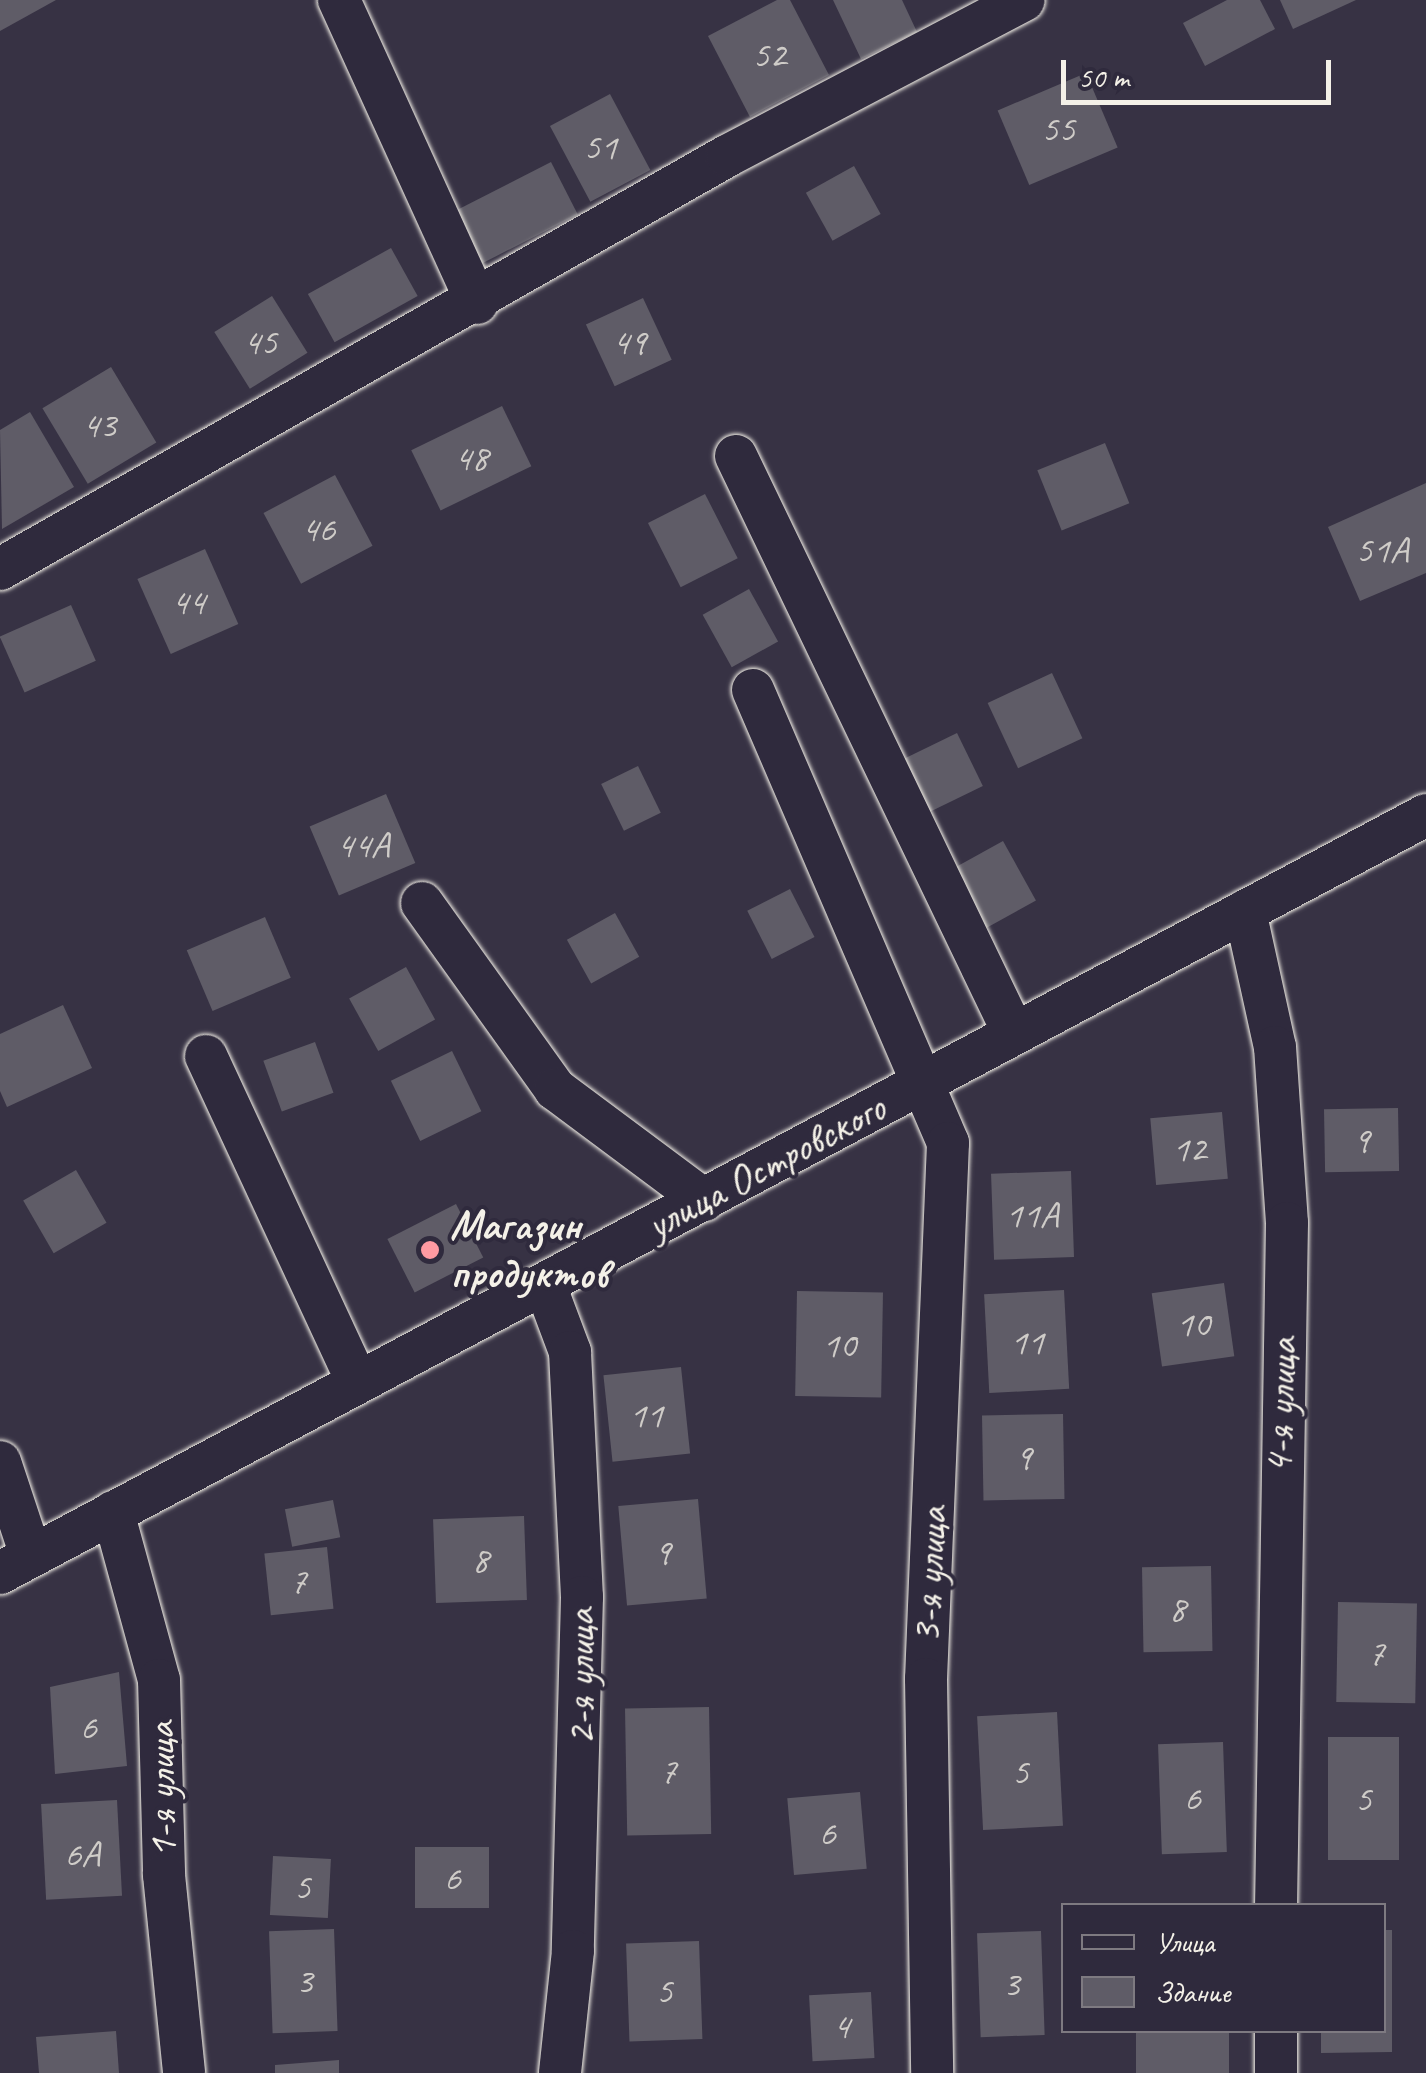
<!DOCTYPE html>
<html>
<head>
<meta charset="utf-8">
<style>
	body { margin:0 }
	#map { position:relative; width:1426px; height:2073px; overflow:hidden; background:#373244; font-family:Caveat,sans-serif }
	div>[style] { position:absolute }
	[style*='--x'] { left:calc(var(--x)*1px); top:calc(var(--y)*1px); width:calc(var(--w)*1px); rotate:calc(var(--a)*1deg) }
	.building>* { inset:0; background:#5f5c67; transform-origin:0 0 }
	.roads { filter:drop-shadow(0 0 2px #f4f1e8) drop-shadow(0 0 2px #f4f1e8) }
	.minor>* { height:42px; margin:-21px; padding:0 21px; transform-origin:21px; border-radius:21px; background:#2f2a3d }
	.dots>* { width:28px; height:28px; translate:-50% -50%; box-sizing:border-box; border:5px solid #2f2a3d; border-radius:50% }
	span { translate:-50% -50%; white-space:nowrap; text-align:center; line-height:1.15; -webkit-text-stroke:8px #2f2a3d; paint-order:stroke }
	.number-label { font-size:38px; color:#cfccc8 }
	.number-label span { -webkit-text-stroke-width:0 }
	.street-label { font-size:42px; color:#f4f1e8 }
	.poi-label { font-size:42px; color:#f4f1e8; font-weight:700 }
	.left { translate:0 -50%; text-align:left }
	.legend { position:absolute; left:1061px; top:1903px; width:325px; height:130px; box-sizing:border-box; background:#2f2a3d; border:2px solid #7e7a81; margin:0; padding:12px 18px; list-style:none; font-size:30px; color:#f4f1e8 }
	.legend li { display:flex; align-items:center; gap:20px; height:50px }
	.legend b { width:50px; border:2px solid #7e7a81 }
	.scale { position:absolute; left:1061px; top:60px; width:270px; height:45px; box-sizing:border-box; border:5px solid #f4f1e8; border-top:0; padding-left:12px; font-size:30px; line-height:35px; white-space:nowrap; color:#f4f1e8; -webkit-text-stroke:8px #2f2a3d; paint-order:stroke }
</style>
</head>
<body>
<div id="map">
	<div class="building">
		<div style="clip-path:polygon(0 0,56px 0,0 31px)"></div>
		<div style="clip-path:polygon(777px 0,790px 0,829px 75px,750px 117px,708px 36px)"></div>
		<div style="clip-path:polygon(833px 0,902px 0,917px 32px,861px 59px)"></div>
		<div style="clip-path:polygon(1227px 0,1260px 0,1275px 29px,1205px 66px,1183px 23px)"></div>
		<div style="clip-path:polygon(1280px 0,1356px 0,1293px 29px)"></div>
		<div style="left:1086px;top:73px;width:81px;height:96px;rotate:67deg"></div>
		<div style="left:610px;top:94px;width:86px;height:68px;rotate:62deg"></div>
		<div style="left:551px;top:162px;width:59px;height:111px;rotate:63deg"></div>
		<div style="left:854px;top:166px;width:55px;height:55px;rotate:61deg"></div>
		<div style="left:391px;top:248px;width:55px;height:95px;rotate:61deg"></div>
		<div style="left:272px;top:296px;width:67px;height:68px;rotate:58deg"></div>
		<div style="left:643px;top:298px;width:68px;height:63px;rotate:65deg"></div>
		<div style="left:111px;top:367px;width:88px;height:80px;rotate:59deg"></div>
		<div style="left:502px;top:406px;width:67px;height:101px;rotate:64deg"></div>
		<div style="clip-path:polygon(30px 412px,74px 487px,2px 529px,0 430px)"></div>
		<div style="left:1105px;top:443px;width:65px;height:73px;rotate:68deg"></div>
		<div style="left:335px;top:475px;width:80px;height:81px;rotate:62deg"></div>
		<div style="clip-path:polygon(1426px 483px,1426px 573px,1360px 601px,1328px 527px)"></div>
		<div style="left:705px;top:494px;width:72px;height:64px;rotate:63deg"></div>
		<div style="left:205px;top:549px;width:82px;height:74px;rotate:66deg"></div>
		<div style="left:749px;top:589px;width:60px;height:53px;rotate:61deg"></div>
		<div style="left:71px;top:605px;width:61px;height:78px;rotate:66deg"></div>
		<div style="left:1052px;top:673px;width:72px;height:71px;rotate:65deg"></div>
		<div style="left:957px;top:733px;width:59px;height:60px;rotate:64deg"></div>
		<div style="left:638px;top:766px;width:52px;height:41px;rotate:64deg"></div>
		<div style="left:386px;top:794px;width:75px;height:83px;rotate:67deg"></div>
		<div style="left:1003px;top:841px;width:68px;height:60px;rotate:61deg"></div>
		<div style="left:790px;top:889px;width:54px;height:48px;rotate:63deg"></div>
		<div style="left:615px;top:913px;width:50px;height:55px;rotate:61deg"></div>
		<div style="left:265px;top:917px;width:66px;height:85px;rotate:67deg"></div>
		<div style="left:406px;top:967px;width:60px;height:65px;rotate:61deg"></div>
		<div style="clip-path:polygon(63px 1005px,92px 1068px,7px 1107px,0 1091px,0 1034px)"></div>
		<div style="left:315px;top:1042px;width:54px;height:55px;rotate:70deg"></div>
		<div style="left:452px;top:1051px;width:67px;height:68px;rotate:64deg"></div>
		<div style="left:1398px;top:1108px;width:63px;height:74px;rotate:89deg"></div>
		<div style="left:1222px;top:1112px;width:67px;height:72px;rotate:85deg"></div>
		<div style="left:76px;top:1170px;width:61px;height:61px;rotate:60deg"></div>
		<div style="left:1071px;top:1171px;width:86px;height:80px;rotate:88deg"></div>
		<div style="left:456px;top:1204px;width:60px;height:77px;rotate:63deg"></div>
		<div style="left:1224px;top:1283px;width:74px;height:73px;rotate:82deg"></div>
		<div style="left:1064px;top:1290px;width:99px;height:80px;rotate:87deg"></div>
		<div style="left:797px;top:1291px;width:86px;height:105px;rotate:1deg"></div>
		<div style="left:681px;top:1367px;width:87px;height:78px;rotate:84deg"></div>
		<div style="left:1063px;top:1414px;width:85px;height:81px;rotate:89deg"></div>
		<div style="left:698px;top:1499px;width:100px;height:80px;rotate:85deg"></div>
		<div style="left:333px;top:1500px;width:38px;height:49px;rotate:79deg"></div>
		<div style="left:524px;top:1516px;width:84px;height:91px;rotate:88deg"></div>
		<div style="left:327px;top:1547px;width:62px;height:63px;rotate:84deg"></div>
		<div style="left:1211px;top:1566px;width:85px;height:69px;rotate:89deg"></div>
		<div style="left:1338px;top:1602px;width:79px;height:100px;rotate:1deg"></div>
		<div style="clip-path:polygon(119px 1672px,127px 1766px,55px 1774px,50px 1687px)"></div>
		<div style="left:709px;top:1707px;width:127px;height:84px;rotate:89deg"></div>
		<div style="left:1057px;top:1712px;width:114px;height:80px;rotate:87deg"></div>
		<div style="left:1328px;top:1737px;width:71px;height:123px"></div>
		<div style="left:1223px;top:1742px;width:110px;height:65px;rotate:88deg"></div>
		<div style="left:860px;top:1792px;width:77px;height:73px;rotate:85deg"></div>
		<div style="left:117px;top:1800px;width:96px;height:76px;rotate:87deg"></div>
		<div style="left:415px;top:1847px;width:74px;height:61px"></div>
		<div style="left:273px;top:1856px;width:58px;height:59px;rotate:3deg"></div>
		<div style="left:334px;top:1929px;width:102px;height:65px;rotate:88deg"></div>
		<div style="clip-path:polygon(1384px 1930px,1392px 1930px,1392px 2052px,1321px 2053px,1321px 2030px,1384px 2030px)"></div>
		<div style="left:1041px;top:1931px;width:104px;height:64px;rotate:88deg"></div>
		<div style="left:699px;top:1941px;width:98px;height:73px;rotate:88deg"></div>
		<div style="left:871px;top:1992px;width:66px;height:62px;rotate:87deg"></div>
		<div style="left:1136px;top:2030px;width:93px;height:43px"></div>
		<div style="clip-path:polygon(116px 2031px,119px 2073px,39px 2073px,36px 2037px)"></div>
		<div style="clip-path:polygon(339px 2060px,339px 2073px,275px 2073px,275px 2065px)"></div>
	</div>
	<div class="roads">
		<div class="minor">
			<div style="--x:339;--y:0;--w:333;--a:65.5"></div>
			<div style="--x:736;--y:456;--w:641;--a:64.31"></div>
			<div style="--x:0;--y:569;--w:836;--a:-29.6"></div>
			<div style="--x:727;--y:156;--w:335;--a:-27.7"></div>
			<div style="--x:753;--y:690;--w:493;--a:66.7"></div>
			<div style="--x:948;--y:1143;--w:536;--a:92.35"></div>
			<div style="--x:926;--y:1679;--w:394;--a:89.1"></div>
			<div style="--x:422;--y:903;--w:229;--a:54.4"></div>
			<div style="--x:555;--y:1089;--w:186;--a:36.7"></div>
			<div style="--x:1245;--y:911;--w:139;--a:77.6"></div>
			<div style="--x:1275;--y:1047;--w:176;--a:86.1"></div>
			<div style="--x:1287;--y:1223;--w:683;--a:90.92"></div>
			<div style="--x:206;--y:1056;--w:358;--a:65.1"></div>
			<div style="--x:545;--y:1285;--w:72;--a:69.5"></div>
			<div style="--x:570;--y:1352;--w:245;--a:87.2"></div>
			<div style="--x:582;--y:1597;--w:354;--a:91.5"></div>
			<div style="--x:573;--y:1951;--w:123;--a:96.1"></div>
			<div style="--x:0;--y:1462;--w:99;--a:71.7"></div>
			<div style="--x:113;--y:1512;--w:174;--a:74.7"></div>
			<div style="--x:159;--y:1680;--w:195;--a:88.5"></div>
			<div style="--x:164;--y:1875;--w:199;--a:84.2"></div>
			<div style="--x:0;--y:1573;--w:1615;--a:-27.99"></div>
			<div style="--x:1276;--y:2030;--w:43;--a:90"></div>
		</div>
	</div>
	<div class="dots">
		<div style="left:430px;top:1250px;background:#ff9aa2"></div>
	</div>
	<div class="number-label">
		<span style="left:769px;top:55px">52</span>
		<span style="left:1058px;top:129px">55</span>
		<span style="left:600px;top:147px">51</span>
		<span style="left:260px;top:342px">45</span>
		<span style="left:629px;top:342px">49</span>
		<span style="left:99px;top:425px">43</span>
		<span style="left:471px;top:458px">48</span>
		<span style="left:318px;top:529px">46</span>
		<span style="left:1382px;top:550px">51А</span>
		<span style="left:188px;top:602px">44</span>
		<span style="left:363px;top:845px">44А</span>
		<span style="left:1361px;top:1140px">9</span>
		<span style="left:1189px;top:1149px">12</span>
		<span style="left:1032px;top:1215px">11А</span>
		<span style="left:1193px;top:1324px">10</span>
		<span style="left:1027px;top:1342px">11</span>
		<span style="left:839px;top:1345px">10</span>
		<span style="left:646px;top:1415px">11</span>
		<span style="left:1023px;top:1457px">9</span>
		<span style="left:662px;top:1552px">9</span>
		<span style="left:480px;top:1560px">8</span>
		<span style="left:298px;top:1581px">7</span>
		<span style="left:1177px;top:1609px">8</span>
		<span style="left:1376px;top:1653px">7</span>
		<span style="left:88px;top:1727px">6</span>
		<span style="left:668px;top:1771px">7</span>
		<span style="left:1020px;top:1772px">5</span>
		<span style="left:1192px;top:1798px">6</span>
		<span style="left:1363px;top:1799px">5</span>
		<span style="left:827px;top:1833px">6</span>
		<span style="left:82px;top:1854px">6А</span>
		<span style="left:452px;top:1878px">6</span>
		<span style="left:302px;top:1887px">5</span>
		<span style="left:304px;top:1981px">3</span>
		<span style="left:1011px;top:1984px">3</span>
		<span style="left:664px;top:1991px">5</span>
		<span style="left:841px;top:2026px">4</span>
	</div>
	<div class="street-label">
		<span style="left:766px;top:1167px;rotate:-28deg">улица Островского</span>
		<span style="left:1281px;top:1406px;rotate:-88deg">4-я улица</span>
		<span style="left:930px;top:1575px;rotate:-87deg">3-я улица</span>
		<span style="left:581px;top:1677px;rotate:-90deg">2-я улица</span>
		<span style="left:162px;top:1790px;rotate:-91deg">1-я улица</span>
	</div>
	<div class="poi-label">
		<span class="left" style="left:450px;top:1250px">Магазин<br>продуктов</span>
	</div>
	<ul class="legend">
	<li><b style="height:12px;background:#2f2a3d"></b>Улица</li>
	<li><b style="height:28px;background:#5f5c67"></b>Здание</li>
	</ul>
	<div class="scale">50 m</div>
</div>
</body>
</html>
